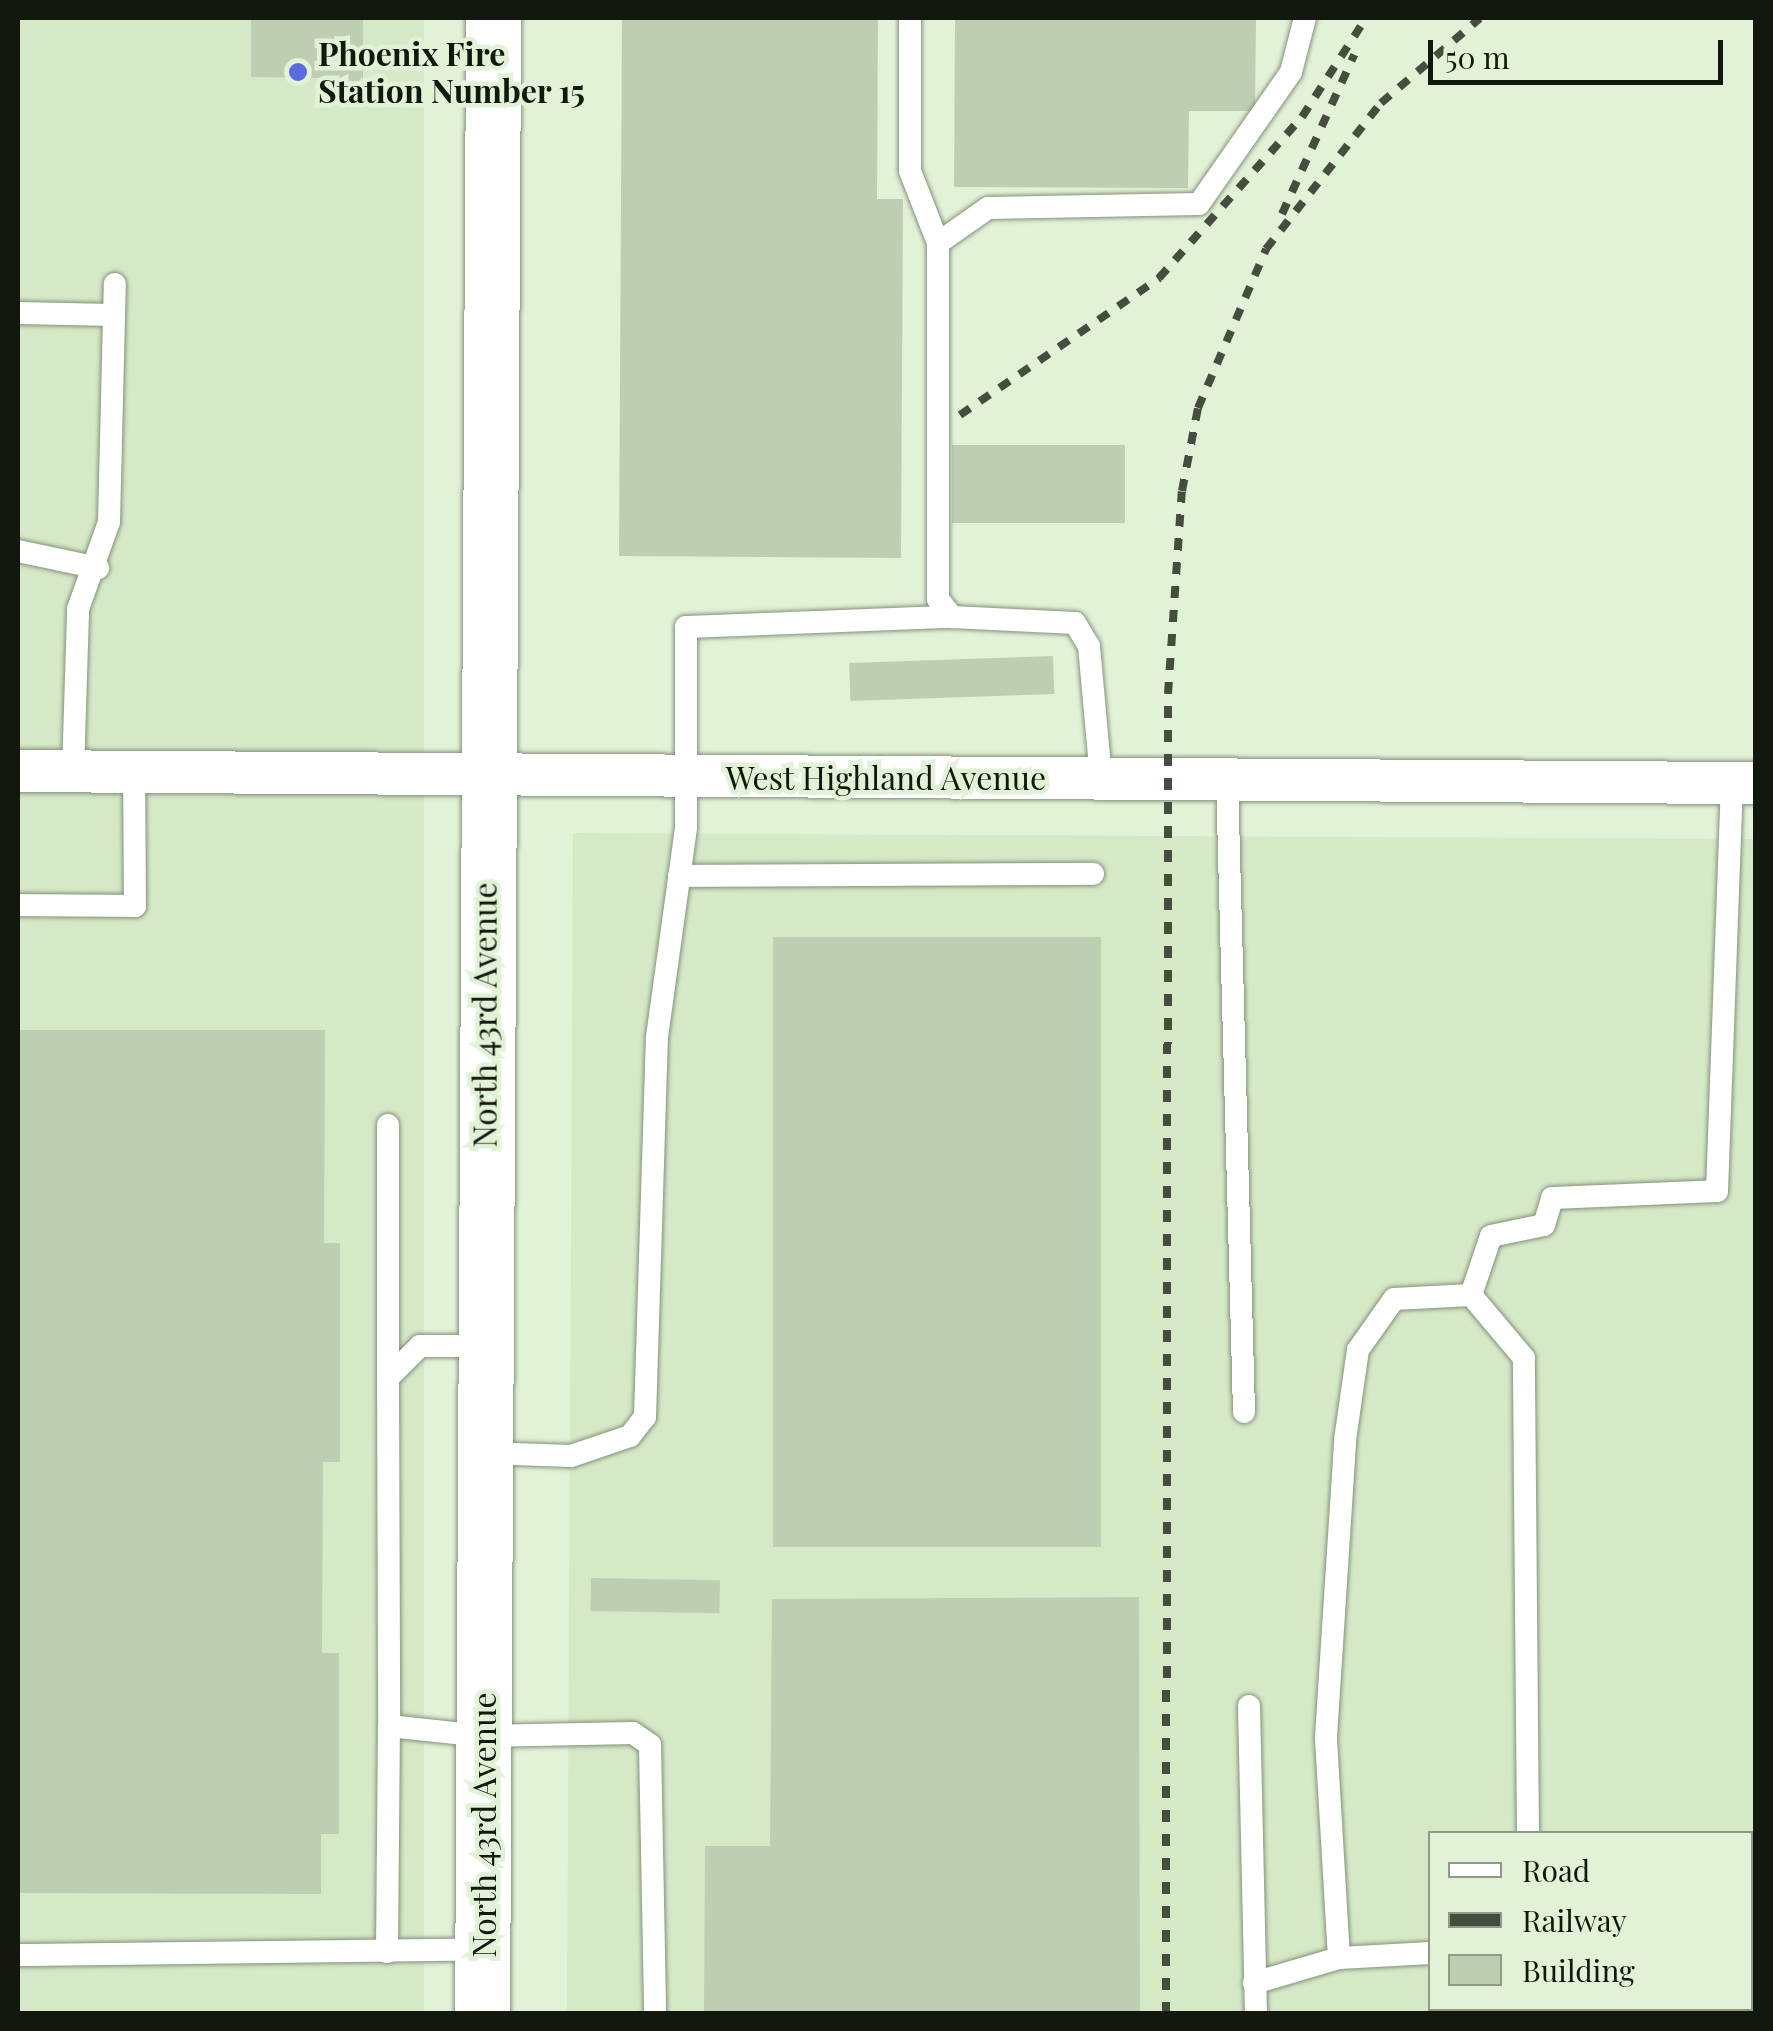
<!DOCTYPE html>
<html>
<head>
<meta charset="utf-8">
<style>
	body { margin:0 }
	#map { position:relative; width:1773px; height:2031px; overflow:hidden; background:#e2f2d7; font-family:"Playfair Display",serif }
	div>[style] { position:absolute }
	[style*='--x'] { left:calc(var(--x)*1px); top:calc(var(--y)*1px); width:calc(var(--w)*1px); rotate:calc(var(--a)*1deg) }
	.built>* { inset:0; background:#d5e9c7; transform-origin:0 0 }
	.building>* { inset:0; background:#beceb3; transform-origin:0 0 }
	.roads { filter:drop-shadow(0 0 2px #839279) drop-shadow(0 0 2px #839279) }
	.lane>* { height:22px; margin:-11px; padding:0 11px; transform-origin:11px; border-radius:11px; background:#fff }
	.street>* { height:42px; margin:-21px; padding:0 21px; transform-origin:21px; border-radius:21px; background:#fff }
	.secondary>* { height:55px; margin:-27.5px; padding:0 27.5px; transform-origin:27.5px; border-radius:27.5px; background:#fff }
	.rail>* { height:8px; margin-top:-4px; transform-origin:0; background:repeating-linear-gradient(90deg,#454d3f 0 12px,transparent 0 24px) }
	.dots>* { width:28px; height:28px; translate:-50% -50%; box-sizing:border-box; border:5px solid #e2f2d7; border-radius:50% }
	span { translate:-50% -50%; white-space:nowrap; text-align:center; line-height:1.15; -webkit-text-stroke:9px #e2f2d7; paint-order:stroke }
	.poi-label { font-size:32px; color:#12180e; font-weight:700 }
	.left { translate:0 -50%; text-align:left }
	.street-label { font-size:32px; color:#12180e }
	.frame { position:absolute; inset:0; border:20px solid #12180e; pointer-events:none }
	.legend { position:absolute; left:1428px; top:1831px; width:325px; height:180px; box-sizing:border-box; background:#e2f2d7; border:2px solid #8f9b87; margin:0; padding:12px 18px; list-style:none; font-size:30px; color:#12180e }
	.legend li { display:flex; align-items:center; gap:20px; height:50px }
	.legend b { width:50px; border:2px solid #8f9b87 }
	.scale { position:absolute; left:1428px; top:40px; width:295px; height:45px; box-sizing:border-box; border:5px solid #12180e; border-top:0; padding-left:12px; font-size:30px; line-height:35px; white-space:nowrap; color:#12180e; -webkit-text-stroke:8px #e2f2d7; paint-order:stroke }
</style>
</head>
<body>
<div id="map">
	<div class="built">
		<div style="left:18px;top:18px;width:406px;height:1995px"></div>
		<div style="clip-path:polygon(evenodd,573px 833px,1755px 839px,1755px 2013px,567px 2014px,573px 833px,1430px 1834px,1750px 1834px,1750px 2008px,1430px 2008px,1430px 1834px)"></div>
	</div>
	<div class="building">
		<div style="clip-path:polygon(251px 18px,363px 18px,363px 81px,351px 81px,351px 99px,322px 99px,322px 78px,251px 77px)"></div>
		<div style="clip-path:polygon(622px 18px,878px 18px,877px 199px,903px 199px,901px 558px,619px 556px)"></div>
		<div style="clip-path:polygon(955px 18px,1256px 18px,1255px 111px,1189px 111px,1188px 188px,954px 187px)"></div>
		<div style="left:952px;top:445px;width:173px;height:78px"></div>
		<div style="left:1053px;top:656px;width:38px;height:204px;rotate:88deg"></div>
		<div style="left:773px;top:937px;width:328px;height:610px"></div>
		<div style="clip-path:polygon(18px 1030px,325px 1030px,324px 1243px,340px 1243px,340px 1462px,323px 1462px,322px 1653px,339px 1653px,339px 1834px,321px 1834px,321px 1894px,18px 1893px)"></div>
		<div style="left:591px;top:1578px;width:129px;height:33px;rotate:1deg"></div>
		<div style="clip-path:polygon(1139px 1597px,1140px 2014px,704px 2014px,705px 1846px,770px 1846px,772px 1599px)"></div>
	</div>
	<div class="roads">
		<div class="lane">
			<div style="--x:910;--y:18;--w:153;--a:90"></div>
			<div style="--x:910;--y:171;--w:77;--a:68.7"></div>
			<div style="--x:938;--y:243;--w:356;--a:90"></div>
			<div style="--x:938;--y:599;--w:23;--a:52"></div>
			<div style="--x:952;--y:617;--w:123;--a:2.8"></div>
			<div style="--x:1075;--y:623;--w:27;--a:59"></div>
			<div style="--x:1089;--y:646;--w:134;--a:84.8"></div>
			<div style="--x:938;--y:243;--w:61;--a:-35"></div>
			<div style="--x:988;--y:208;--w:211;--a:-1.1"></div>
			<div style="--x:1199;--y:204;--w:161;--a:-55.1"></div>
			<div style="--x:1291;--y:72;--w:56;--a:-75.5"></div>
			<div style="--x:18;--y:313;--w:96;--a:1.2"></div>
			<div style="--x:18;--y:551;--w:82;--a:12"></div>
			<div style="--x:73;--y:772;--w:163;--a:-88.2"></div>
			<div style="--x:78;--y:609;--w:92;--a:-70.4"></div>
			<div style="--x:109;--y:522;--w:238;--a:-88.6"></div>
			<div style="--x:1227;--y:779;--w:633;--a:88.46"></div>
			<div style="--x:679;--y:876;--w:414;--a:-0.3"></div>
			<div style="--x:18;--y:905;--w:117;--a:0.5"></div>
			<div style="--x:135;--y:906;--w:134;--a:-90.4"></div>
			<div style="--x:388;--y:1125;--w:253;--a:90"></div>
			<div style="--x:483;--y:1346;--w:63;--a:180"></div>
			<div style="--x:420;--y:1346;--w:45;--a:135"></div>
			<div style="--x:388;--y:1378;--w:348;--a:89.8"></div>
			<div style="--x:389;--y:1726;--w:95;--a:6.1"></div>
			<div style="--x:483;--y:1736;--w:150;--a:-1.1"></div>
			<div style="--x:633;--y:1733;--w:21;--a:35"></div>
			<div style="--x:650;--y:1745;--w:269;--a:88.9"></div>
			<div style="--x:485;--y:1453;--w:86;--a:2"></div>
			<div style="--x:571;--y:1456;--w:62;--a:-18.7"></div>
			<div style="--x:630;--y:1436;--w:24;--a:-52"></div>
			<div style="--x:645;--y:1417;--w:380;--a:-88.2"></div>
			<div style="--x:657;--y:1037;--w:212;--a:-82.1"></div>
			<div style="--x:686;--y:827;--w:200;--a:-90"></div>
			<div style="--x:686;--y:627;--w:266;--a:-2.2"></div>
			<div style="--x:1249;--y:1706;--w:308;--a:88.7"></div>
			<div style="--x:1528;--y:1834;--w:476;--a:-90.5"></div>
			<div style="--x:1524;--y:1358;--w:82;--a:-130.1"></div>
			<div style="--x:1471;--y:1295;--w:62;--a:-71.3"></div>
			<div style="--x:1491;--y:1236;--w:54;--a:-11.7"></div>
			<div style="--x:1544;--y:1225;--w:28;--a:-73"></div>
			<div style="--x:1552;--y:1198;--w:165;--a:-2.4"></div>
			<div style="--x:1717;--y:1191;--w:408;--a:-87.9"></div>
			<div style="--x:1750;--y:1951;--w:6;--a:0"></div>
			<div style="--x:387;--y:1952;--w:226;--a:-89.5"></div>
			<div style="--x:1430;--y:1953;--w:91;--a:176.9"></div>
			<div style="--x:1339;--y:1958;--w:221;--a:-93.4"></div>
			<div style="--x:1326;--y:1737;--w:298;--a:-86.3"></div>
			<div style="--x:1345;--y:1440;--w:91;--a:-81.8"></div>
			<div style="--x:1358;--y:1350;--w:62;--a:-54.8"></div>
			<div style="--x:1394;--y:1299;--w:77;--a:-3"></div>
			<div style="--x:18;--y:1955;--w:464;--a:-0.7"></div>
			<div style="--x:1254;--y:1983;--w:89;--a:-16.4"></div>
			<div style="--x:1530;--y:2008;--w:6;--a:90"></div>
			<div style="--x:1715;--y:2008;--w:6;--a:90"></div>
		</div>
		<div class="street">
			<div style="--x:18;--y:771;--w:1738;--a:0.4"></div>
		</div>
		<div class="secondary">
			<div style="--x:482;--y:2014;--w:1996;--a:-89.68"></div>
		</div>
	</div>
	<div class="rail">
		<div style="--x:1282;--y:214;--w:175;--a:-65.6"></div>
		<div style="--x:960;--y:415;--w:242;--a:-34.5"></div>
		<div style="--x:1159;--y:278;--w:215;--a:-48.4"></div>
		<div style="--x:1302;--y:117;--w:118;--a:-57.1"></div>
		<div style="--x:1166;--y:2014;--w:1320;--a:-89.91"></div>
		<div style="--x:1168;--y:694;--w:203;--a:-86.1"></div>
		<div style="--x:1182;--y:491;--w:85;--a:-79.1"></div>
		<div style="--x:1198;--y:408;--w:173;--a:-66.8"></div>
		<div style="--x:1266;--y:249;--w:186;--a:-51.8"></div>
		<div style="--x:1381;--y:103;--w:130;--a:-40.6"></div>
	</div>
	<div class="dots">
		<div style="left:298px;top:72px;background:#5b6ce3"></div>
	</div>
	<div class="poi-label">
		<span class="left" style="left:318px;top:72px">Phoenix Fire<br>Station Number 15</span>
	</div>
	<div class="street-label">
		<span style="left:886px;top:777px">West Highland Avenue</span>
		<span style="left:484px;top:1015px;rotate:-90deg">North 43rd Avenue</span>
		<span style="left:483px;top:1825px;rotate:-90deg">North 43rd Avenue</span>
	</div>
	<div class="frame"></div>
	<ul class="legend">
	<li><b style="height:12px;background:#fff"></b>Road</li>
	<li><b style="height:12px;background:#454d3f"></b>Railway</li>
	<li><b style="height:28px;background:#beceb3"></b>Building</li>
	</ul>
	<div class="scale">50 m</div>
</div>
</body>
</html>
